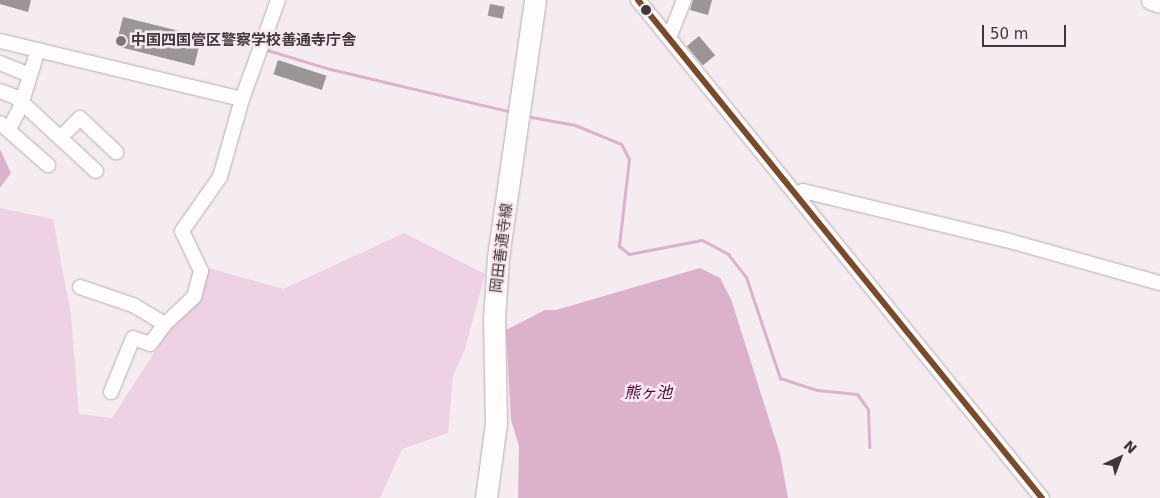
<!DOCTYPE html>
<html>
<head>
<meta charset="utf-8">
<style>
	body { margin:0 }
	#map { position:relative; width:1160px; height:498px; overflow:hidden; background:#f5ecf1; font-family:"DejaVu Sans","Noto Sans JP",sans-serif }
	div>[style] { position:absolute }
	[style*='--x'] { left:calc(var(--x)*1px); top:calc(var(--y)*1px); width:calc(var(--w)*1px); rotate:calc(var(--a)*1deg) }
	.green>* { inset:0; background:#eed1e2 }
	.water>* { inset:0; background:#dcb2cb }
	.stream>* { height:3px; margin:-1.5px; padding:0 1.5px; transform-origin:1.5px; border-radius:1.5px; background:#dcb2cb }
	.building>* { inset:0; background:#9b9598; transform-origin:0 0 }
	.roads { filter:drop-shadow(0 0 1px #b5aeb2) drop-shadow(0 0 1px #b5aeb2) }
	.street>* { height:14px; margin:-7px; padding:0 7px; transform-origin:7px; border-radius:7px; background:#fefcfd }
	.secondary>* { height:19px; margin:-9.5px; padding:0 9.5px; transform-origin:9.5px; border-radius:9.5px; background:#fefcfd }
	.primary>* { height:21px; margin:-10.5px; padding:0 10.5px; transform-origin:10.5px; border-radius:10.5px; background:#fefcfd }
	.bus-1>* { height:6px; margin:-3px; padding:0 3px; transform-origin:3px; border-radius:3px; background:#7a4b2a }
	.dots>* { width:14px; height:14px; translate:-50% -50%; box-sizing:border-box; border:2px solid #f9e8f1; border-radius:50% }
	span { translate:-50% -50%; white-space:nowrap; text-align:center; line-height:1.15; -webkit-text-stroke:5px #f9e8f1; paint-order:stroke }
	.poi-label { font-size:15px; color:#3e373b; font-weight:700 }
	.left { translate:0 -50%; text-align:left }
	.street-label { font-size:15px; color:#3e373b }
	.water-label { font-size:16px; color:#4c0838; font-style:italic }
	.north { position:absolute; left:1095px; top:433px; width:50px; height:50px; -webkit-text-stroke:4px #f9e8f1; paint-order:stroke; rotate:43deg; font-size:14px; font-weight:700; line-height:20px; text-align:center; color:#3e373b }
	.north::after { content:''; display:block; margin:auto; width:18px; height:22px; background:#3e373b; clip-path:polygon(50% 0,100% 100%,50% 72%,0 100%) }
	.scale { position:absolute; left:982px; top:25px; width:84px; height:22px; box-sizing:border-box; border:2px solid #3e373b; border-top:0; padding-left:6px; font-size:15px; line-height:18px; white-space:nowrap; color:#3e373b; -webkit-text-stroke:4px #f9e8f1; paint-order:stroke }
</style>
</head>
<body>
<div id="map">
	<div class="green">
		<div style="clip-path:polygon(0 208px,53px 219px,71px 315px,79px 414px,112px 418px,209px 268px,283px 289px,404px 233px,485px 274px,465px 349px,453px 376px,448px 433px,402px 449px,380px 498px,0 498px)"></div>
	</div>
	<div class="water">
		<div style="clip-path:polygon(0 149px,11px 173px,0 188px)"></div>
		<div style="clip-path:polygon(700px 268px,720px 278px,731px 299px,780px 454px,788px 498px,518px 498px,519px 446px,511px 420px,506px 330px,545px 310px,556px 310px)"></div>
	</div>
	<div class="stream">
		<div style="--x:271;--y:39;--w:12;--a:110"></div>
		<div style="--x:267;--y:50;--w:66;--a:16.8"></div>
		<div style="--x:330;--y:69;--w:182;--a:13.3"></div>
		<div style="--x:531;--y:117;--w:45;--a:10.3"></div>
		<div style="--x:575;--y:125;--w:50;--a:22.4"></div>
		<div style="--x:621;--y:144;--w:17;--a:62"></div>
		<div style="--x:629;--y:159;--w:88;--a:96.6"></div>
		<div style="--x:619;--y:246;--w:13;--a:39"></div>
		<div style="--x:629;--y:254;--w:74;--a:-10.9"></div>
		<div style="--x:702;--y:240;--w:30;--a:28"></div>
		<div style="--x:728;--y:254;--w:29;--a:52"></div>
		<div style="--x:746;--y:277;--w:107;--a:71.4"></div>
		<div style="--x:780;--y:378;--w:39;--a:18"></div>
		<div style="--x:817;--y:390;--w:40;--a:5.7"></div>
		<div style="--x:857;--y:394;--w:19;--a:54"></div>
		<div style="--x:868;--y:409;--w:38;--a:88"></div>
	</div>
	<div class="building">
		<div style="clip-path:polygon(0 0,31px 0,28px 12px,0 4px)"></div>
		<div style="clip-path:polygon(693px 0,712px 0,708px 15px,690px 10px)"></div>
		<div style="left:490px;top:4px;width:15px;height:12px;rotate:11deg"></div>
		<div style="left:123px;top:17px;width:81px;height:30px;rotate:14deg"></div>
		<div style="left:699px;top:36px;width:25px;height:16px;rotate:50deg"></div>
		<div style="left:278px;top:60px;width:51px;height:15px;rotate:18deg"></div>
	</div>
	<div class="roads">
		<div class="street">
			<div style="--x:638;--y:0;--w:641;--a:50.95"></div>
			<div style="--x:669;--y:38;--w:41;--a:-68.5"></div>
			<div style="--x:0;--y:41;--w:249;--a:13.5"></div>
			<div style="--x:0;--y:63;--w:32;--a:22"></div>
			<div style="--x:0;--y:91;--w:17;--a:21"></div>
			<div style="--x:16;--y:97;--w:109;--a:42.8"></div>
			<div style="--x:0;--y:123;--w:64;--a:41.2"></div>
			<div style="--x:9;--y:129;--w:24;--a:-62"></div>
			<div style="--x:20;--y:108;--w:61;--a:-72.8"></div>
			<div style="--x:60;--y:138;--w:28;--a:-45"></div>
			<div style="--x:80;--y:118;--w:50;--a:43.4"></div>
			<div style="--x:796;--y:194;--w:8;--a:-23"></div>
			<div style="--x:803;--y:191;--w:209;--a:13.6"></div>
			<div style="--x:1006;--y:240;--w:160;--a:15.6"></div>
			<div style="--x:80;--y:287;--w:56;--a:18.8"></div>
			<div style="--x:133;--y:305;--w:37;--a:31"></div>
			<div style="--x:111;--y:392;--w:58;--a:-67.8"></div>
			<div style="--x:133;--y:338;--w:18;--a:19"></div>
			<div style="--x:150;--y:344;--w:25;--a:-53"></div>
			<div style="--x:165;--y:324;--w:40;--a:-43"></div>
			<div style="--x:194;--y:297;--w:27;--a:-75"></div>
			<div style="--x:201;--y:271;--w:44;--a:-115.4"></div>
			<div style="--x:182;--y:231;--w:66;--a:-54.9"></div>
			<div style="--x:220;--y:177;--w:81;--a:-74.2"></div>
			<div style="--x:242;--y:99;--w:105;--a:-70"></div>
		</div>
		<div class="secondary">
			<div style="--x:1151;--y:0;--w:9;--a:18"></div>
		</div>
		<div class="primary">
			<div style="--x:486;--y:498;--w:76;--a:-82.4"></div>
			<div style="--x:496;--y:423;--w:104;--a:-91.1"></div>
			<div style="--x:494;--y:319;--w:62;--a:-86.3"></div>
			<div style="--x:498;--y:257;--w:260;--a:-81.8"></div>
		</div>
	</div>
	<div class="bus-1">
		<div style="--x:638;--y:0;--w:641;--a:50.95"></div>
	</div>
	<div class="dots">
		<div style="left:646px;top:10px;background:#3e373b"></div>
		<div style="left:121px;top:41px;background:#7e767b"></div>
	</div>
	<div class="poi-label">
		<span class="left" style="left:131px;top:41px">中国四国管区警察学校善通寺庁舎</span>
	</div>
	<div class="street-label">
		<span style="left:502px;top:248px;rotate:-83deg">岡田善通寺線</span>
	</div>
	<div class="water-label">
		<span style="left:648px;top:393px">熊ヶ池</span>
	</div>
	<div class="north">N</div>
	<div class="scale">50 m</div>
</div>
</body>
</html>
